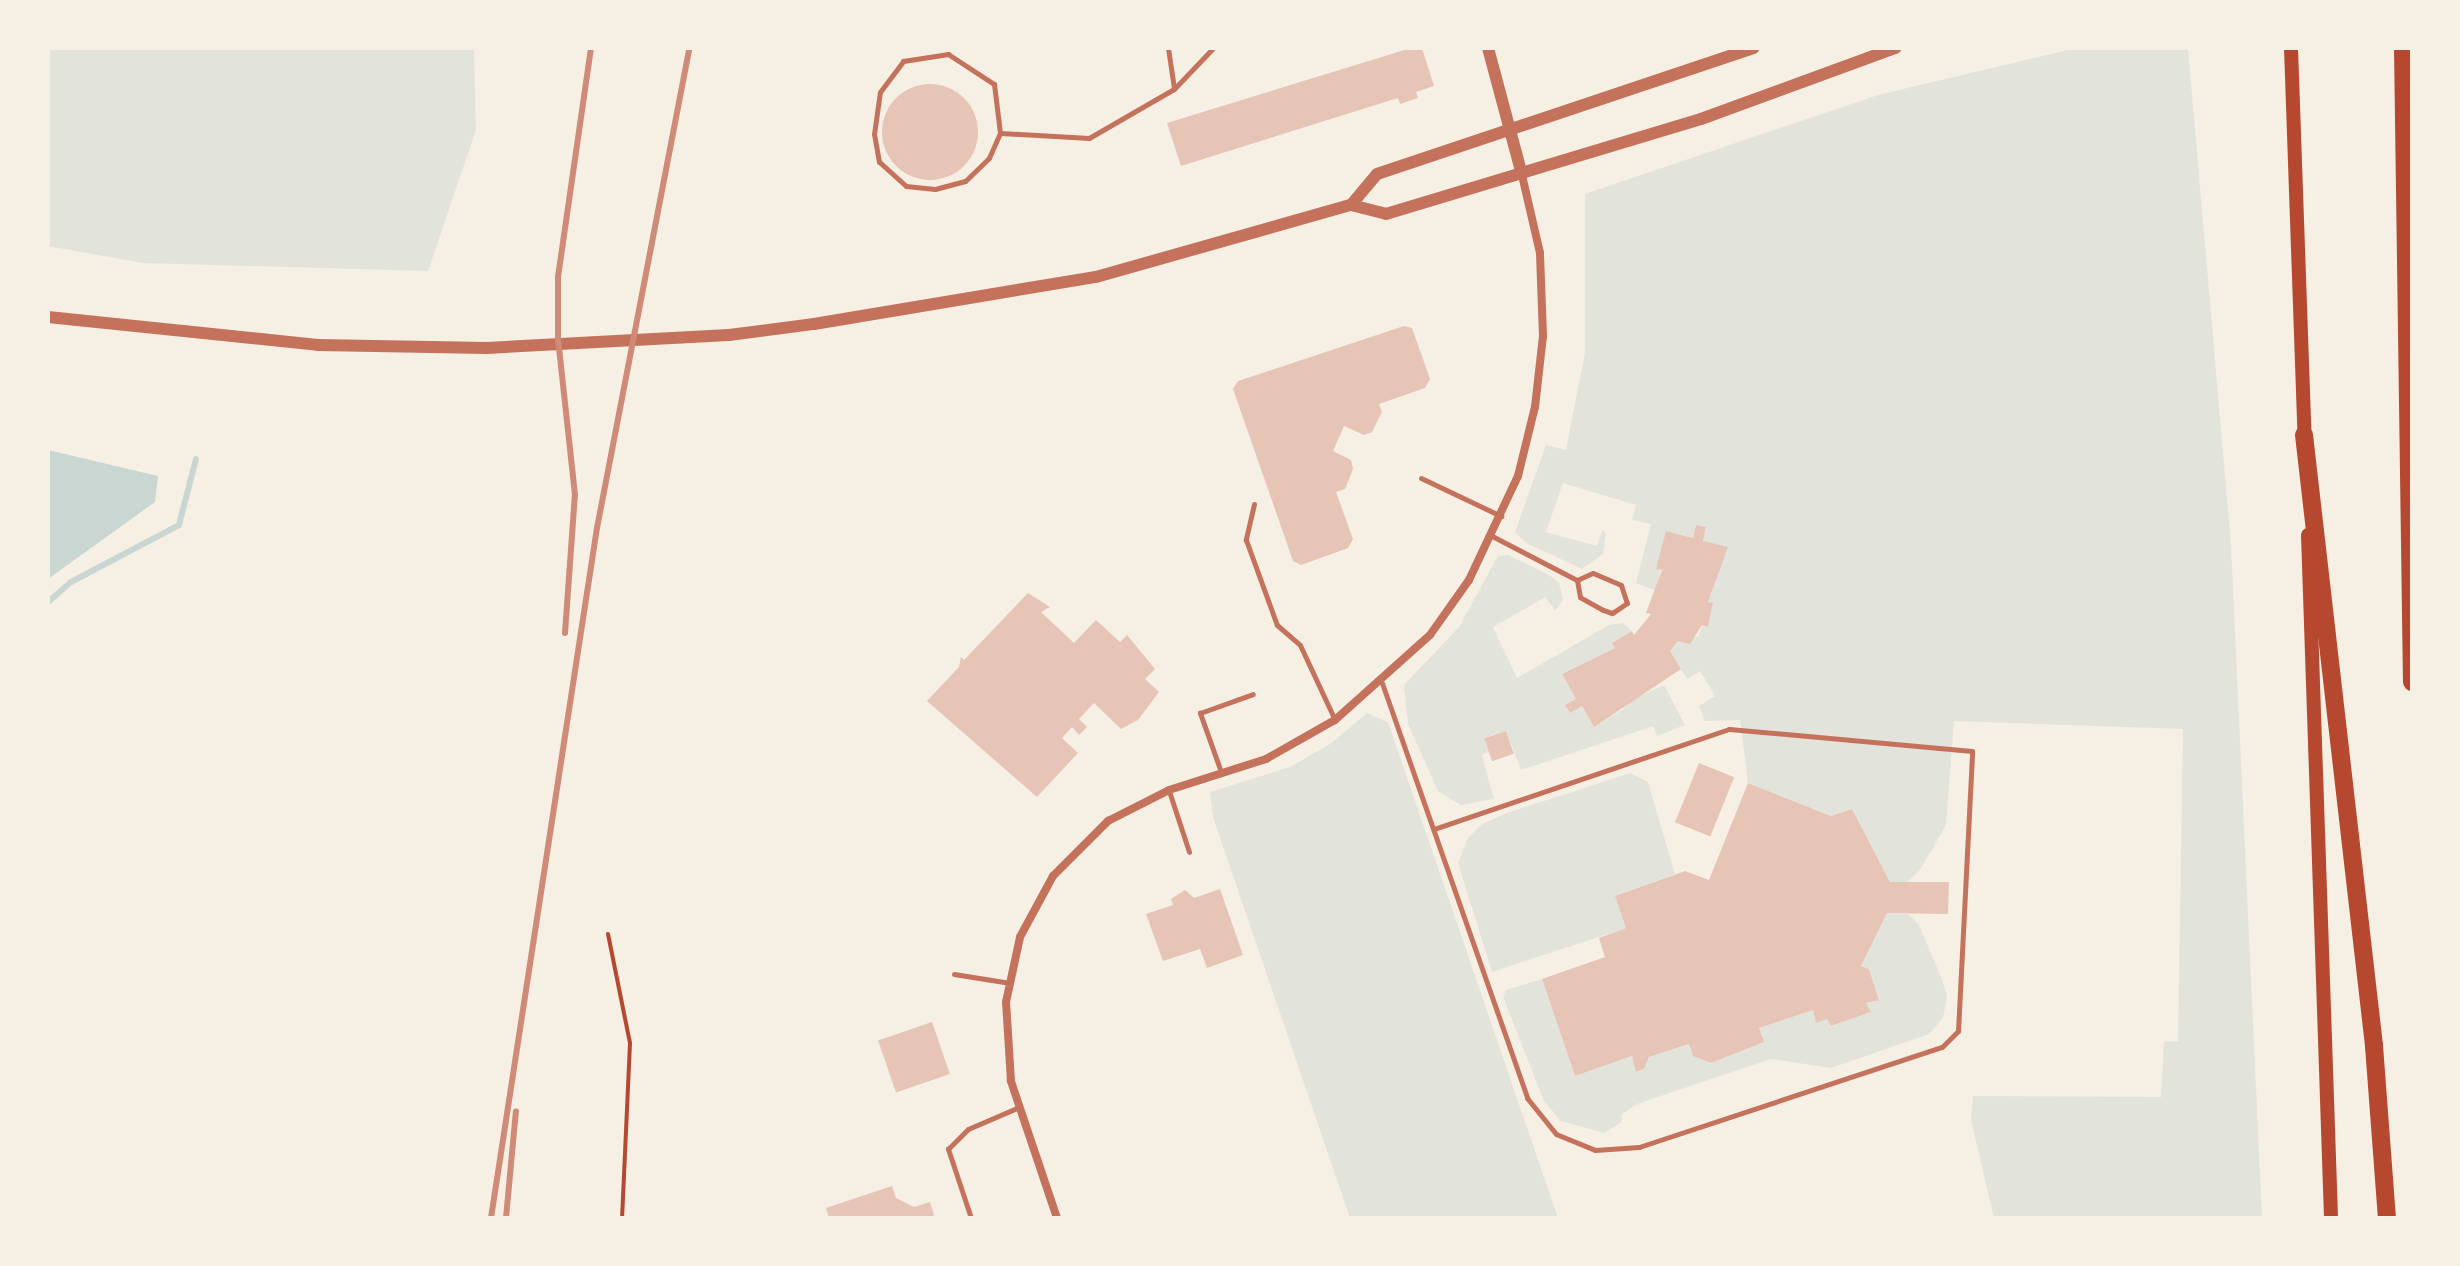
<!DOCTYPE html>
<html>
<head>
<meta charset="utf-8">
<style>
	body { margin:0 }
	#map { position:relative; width:2460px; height:1266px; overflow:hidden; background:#f6efe4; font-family:"Times New Roman",serif }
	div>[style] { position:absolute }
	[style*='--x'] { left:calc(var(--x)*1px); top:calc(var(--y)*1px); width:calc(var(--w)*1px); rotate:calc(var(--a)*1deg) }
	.green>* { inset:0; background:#e2e4dc }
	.water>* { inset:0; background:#c9d6d2 }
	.stream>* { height:6px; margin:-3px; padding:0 3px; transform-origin:3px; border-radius:3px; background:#c9d6d2 }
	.building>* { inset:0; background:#e6c5b7; transform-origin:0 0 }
	.round { border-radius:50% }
	.path>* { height:4px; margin:-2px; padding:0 2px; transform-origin:2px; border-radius:2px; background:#b5482f }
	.service>* { height:5px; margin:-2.5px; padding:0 2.5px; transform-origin:2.5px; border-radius:2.5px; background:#c5725c }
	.minor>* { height:8px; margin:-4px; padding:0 4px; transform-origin:4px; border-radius:4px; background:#c5725c }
	.tertiary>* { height:12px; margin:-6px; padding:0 6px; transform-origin:6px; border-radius:6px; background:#c5725c }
	.secondary>* { height:14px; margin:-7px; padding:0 7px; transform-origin:7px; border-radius:7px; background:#b5482f }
	.motorway>* { height:18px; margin:-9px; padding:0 9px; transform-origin:9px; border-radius:9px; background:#b5482f }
	.rail>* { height:6px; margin:-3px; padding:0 3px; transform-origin:3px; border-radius:3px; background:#cf8b77 }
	span { translate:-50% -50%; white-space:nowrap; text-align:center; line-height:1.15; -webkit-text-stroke:6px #f6efe4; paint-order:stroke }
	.frame { position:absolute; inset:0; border:50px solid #f6efe4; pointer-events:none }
</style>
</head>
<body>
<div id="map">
	<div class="green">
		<div style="clip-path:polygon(48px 48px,474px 48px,476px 130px,428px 271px,143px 263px,48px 246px)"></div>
		<div style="clip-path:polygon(2076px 48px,2188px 48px,2231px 545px,2262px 1218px,1994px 1218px,1971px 1120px,1973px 1096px,2161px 1097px,2164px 1042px,2178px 1041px,2183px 729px,1954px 721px,1946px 825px,1920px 870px,1907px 882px,1890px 882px,1852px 809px,1831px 816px,1748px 783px,1740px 720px,1705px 721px,1699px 706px,1715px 696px,1700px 671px,1687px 679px,1670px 651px,1678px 641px,1699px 636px,1702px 625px,1708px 626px,1713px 604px,1708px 602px,1727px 548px,1703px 541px,1706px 527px,1696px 525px,1693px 538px,1666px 531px,1657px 591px,1636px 583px,1651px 524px,1632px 520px,1636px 505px,1563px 483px,1546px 532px,1597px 546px,1602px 530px,1606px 533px,1603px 554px,1582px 569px,1526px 543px,1515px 532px,1546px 445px,1566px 450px,1585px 352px,1585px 194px,1878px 95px)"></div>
		<div style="clip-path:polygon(1508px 555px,1549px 575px,1559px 583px,1563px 600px,1555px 611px,1546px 597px,1493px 627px,1517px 678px,1609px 625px,1623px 623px,1632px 631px,1612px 643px,1615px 648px,1562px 674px,1576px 699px,1566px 705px,1569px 712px,1582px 706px,1594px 726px,1624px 709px,1622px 704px,1664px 685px,1685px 725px,1657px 736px,1653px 726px,1521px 770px,1506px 731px,1485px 738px,1489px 752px,1482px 755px,1494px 799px,1461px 805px,1438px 791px,1408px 724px,1404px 685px,1459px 627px,1498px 556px)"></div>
		<div style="clip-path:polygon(1367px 713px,1388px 722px,1558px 1218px,1350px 1218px,1213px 817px,1210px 792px,1290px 767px,1330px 744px)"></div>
		<div style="clip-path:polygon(1630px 773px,1648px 782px,1675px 874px,1615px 896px,1626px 928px,1492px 972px,1458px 863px,1468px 838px,1482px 824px,1507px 813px)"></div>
		<div style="clip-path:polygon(1887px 913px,1907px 914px,1918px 923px,1942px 979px,1947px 996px,1943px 1018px,1929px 1034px,1831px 1068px,1771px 1059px,1637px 1104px,1622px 1114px,1621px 1123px,1604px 1133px,1561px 1121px,1544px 1101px,1503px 997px,1506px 990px,1542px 979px,1575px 1076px,1632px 1056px,1637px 1072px,1644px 1069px,1649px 1057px,1689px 1044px,1693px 1056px,1711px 1063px,1763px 1042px,1759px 1028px,1813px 1010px,1816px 1022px,1827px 1019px,1831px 1026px,1871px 1012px,1866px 1003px,1879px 999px,1869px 969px,1861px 966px)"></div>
	</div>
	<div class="water">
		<div style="clip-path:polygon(48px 450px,158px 476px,155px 502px,48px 579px)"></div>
	</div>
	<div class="stream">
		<div style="--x:48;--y:602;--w:30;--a:-41"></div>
		<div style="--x:71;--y:582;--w:122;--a:-27.8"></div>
		<div style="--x:179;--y:525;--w:68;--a:-75.6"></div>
	</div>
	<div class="building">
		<div style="clip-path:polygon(1411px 48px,1422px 48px,1434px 86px,1416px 92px,1418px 98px,1400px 104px,1398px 98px,1181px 166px,1167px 123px)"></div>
		<div class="round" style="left:882px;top:84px;width:96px;height:96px"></div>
		<div style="clip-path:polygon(1404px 326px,1412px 328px,1430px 379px,1425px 388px,1379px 404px,1382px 412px,1372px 432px,1364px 435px,1344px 426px,1333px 451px,1351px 460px,1353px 469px,1345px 489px,1336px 492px,1353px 539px,1348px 548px,1301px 565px,1293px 561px,1233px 389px,1238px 381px)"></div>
		<div style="clip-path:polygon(1696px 525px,1706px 527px,1703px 541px,1728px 547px,1708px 602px,1713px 603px,1708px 627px,1702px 625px,1690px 644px,1678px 641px,1670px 651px,1681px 669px,1594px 727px,1582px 706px,1570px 713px,1565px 705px,1576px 699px,1562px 674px,1615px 648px,1612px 643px,1632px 631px,1634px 635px,1651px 614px,1646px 613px,1662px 570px,1656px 569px,1666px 531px,1693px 538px)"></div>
		<div style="clip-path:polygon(1028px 593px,1050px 607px,1041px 612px,1074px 643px,1096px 620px,1120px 642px,1127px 635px,1155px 669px,1145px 679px,1159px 692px,1138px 720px,1121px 729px,1094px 703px,1079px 719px,1087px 727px,1079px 735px,1072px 727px,1062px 738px,1078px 753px,1037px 797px,927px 701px,959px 667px,961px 657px,964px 660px)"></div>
		<div style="left:1506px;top:731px;width:24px;height:23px;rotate:71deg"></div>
		<div style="left:1699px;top:763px;width:38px;height:64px;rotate:22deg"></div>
		<div style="clip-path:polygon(1748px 783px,1831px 816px,1852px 809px,1890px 882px,1949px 882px,1948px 914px,1887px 913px,1861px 966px,1869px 969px,1879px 1000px,1866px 1003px,1871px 1012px,1831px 1026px,1827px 1019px,1816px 1023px,1813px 1010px,1759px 1028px,1764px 1042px,1711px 1063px,1693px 1056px,1689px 1044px,1649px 1057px,1644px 1069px,1636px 1072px,1632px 1056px,1575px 1076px,1542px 979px,1605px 957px,1599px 938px,1626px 928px,1615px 896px,1685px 871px,1709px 880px)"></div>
		<div style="clip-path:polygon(1220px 889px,1243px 955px,1207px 968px,1200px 949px,1163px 961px,1146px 914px,1173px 905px,1171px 899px,1185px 890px,1194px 898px)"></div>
		<div style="left:932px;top:1022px;width:55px;height:57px;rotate:71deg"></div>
		<div style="clip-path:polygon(892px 1186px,896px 1198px,914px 1207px,930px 1202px,935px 1218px,829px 1218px,826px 1208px)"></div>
	</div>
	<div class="path">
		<div style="--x:608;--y:934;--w:111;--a:78.6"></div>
		<div style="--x:630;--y:1043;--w:175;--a:92.6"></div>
	</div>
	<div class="service">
		<div style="--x:1168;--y:48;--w:40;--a:81.5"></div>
		<div style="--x:948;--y:54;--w:55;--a:33.1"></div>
		<div style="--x:994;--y:84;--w:49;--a:83"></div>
		<div style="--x:1000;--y:133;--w:27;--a:114"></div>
		<div style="--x:989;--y:158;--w:33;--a:136"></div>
		<div style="--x:965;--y:181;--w:31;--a:165"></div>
		<div style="--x:935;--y:189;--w:29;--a:-174"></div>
		<div style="--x:906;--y:186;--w:36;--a:-138"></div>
		<div style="--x:879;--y:162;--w:28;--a:-100"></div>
		<div style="--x:874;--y:134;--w:42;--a:-81.9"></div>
		<div style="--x:880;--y:92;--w:39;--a:-53"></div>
		<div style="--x:903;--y:61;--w:46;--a:-8.8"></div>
		<div style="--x:1000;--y:133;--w:89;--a:3.2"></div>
		<div style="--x:1089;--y:138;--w:98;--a:-30"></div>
		<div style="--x:1174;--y:89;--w:57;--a:-46.4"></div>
		<div style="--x:1421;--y:478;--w:89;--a:25.4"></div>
		<div style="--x:1254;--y:504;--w:37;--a:103"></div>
		<div style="--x:1246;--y:540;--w:90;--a:70"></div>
		<div style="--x:1277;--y:625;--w:30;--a:41"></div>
		<div style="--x:1300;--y:645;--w:83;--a:65"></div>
		<div style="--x:1492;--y:536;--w:96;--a:27.4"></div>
		<div style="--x:1577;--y:580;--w:17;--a:-24"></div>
		<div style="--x:1593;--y:573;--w:30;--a:23"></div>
		<div style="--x:1621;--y:585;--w:19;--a:72"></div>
		<div style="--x:1627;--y:603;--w:18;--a:146"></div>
		<div style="--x:1612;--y:613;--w:9;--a:-162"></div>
		<div style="--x:1603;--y:610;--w:26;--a:-151"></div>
		<div style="--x:1580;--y:597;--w:17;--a:-100"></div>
		<div style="--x:1382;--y:683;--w:440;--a:70.7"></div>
		<div style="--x:1527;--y:1098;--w:46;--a:51.1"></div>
		<div style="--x:1556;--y:1134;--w:42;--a:22.3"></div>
		<div style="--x:1595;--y:1150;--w:44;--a:-3.9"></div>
		<div style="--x:1639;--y:1147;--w:319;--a:-18.3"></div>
		<div style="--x:1942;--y:1047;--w:23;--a:-45"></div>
		<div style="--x:1958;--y:1031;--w:280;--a:-87.1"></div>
		<div style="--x:1972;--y:751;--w:244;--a:-174.8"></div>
		<div style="--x:1729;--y:729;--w:312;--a:161.3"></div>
		<div style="--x:1221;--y:772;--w:63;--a:-109.6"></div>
		<div style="--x:1200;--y:713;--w:56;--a:-19.7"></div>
		<div style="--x:1169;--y:791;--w:64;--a:71.8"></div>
		<div style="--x:954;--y:974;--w:57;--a:9.1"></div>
		<div style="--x:971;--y:1218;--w:73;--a:-108.4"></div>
		<div style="--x:948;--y:1149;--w:28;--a:-45"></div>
		<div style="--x:968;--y:1129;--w:56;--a:-23.3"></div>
	</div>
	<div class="minor">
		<div style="--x:1057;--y:1218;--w:145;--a:-108.6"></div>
		<div style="--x:1011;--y:1081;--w:79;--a:-93.6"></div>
		<div style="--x:1006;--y:1002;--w:66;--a:-77.8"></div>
		<div style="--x:1020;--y:937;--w:69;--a:-61.6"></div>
		<div style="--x:1053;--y:876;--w:78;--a:-45"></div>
		<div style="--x:1108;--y:821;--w:68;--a:-26.9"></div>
		<div style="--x:1169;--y:790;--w:102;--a:-17.7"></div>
		<div style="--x:1266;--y:759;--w:79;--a:-29.5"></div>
		<div style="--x:1335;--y:720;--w:127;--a:-41.8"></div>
		<div style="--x:1430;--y:635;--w:67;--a:-54.7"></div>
		<div style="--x:1469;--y:580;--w:115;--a:-64.8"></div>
		<div style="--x:1518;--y:476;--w:71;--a:-76.2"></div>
		<div style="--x:1535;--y:407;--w:71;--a:-83.6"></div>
		<div style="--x:1543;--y:336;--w:83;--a:-92.1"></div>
		<div style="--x:1540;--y:253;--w:80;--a:-103"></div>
	</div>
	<div class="tertiary">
		<div style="--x:1488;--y:48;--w:131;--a:75"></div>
		<div style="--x:1351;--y:205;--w:40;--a:-50"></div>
		<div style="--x:1377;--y:174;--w:397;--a:-18.5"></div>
		<div style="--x:48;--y:317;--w:271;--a:5.9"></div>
		<div style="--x:318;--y:345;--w:169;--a:1"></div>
		<div style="--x:487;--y:348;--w:242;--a:-3.1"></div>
		<div style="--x:729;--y:335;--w:86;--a:-7.4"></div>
		<div style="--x:814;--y:324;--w:286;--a:-9.5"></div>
		<div style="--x:1096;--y:277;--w:265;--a:-15.8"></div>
		<div style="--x:1351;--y:205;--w:36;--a:14"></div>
		<div style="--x:1386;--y:214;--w:329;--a:-16.8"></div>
		<div style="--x:1701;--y:119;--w:207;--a:-20.1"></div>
	</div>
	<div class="secondary">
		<div style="--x:2291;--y:48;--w:394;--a:88"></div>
		<div style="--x:2308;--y:535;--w:683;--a:88.07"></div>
	</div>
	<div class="motorway">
		<div style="--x:2403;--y:48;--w:634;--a:89.19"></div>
		<div style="--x:2304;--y:435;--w:615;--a:83.46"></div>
		<div style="--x:2374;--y:1046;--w:172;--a:85.7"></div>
	</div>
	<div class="rail">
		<div style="--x:565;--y:633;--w:138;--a:-85.9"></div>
		<div style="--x:575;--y:495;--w:158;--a:-96.2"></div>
		<div style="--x:558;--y:338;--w:61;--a:-90"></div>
		<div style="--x:558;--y:277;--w:231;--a:-81.8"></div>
		<div style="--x:491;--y:1218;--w:698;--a:-81.27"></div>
		<div style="--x:597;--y:528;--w:489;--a:-79.1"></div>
		<div style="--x:506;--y:1218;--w:107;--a:-84.7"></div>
	</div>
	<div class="frame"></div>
</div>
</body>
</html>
